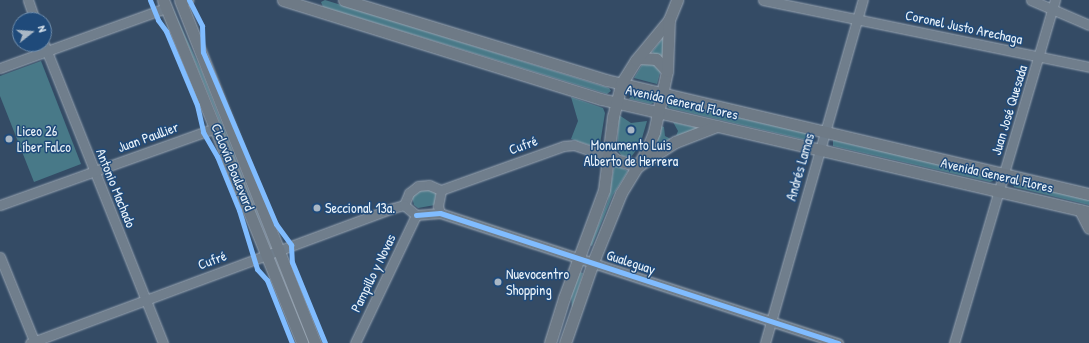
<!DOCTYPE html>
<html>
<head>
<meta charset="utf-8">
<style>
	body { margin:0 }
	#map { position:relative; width:1089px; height:343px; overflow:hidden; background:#344b65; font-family:"Patrick Hand",sans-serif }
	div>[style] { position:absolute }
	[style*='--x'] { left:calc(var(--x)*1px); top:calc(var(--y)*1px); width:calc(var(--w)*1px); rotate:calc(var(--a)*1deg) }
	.green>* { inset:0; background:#487988 }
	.roads { filter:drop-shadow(0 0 1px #9aa6b3) drop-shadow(0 0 1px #9aa6b3) }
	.minor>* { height:9px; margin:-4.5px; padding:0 4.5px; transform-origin:4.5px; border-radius:4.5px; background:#707e8c }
	.major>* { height:11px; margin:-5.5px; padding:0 5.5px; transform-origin:5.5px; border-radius:5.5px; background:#6e7a86 }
	.cycleway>* { height:5px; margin:-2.5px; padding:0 2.5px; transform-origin:2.5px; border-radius:2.5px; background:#80bcff }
	.dots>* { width:11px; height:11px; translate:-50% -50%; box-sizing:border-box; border:2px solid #1f4a7a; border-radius:50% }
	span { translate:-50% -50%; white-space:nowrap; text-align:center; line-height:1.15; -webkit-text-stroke:3px #1f4a7a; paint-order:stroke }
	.street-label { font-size:14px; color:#e8f1f8 }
	.poi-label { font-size:14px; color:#e8f1f8 }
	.left { translate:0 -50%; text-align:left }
	.north { position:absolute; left:12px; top:12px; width:40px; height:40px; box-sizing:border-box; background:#1f4a7a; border:1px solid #6f8dac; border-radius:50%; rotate:73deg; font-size:11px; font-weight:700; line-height:16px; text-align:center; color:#e8f1f8 }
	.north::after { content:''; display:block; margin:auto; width:14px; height:18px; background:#a9b7c5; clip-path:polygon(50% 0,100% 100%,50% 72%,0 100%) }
</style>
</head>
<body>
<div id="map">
	<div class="green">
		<div style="clip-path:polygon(169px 0,202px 72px,269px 246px,213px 105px)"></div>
		<div style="clip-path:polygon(325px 0,609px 88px,611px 91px,607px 94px,323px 7px,321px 2px)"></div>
		<div style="clip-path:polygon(665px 35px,662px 61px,652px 52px)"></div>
		<div style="clip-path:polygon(41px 61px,81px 164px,34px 182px,0 96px,0 76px)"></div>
		<div style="clip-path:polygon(650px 61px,661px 69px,657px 84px,634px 78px,643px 63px)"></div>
		<div style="clip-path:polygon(633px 93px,653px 97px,655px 102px,651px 104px,629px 99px)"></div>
		<div style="clip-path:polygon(571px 97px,603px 108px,605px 113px,600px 144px,592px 146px,571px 139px,578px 121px)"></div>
		<div style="clip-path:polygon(671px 102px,810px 134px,813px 139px,810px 141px,669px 108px,667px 105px)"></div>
		<div style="clip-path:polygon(619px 115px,631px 123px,647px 121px,640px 145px,631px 157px,622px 156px,617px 150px)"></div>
		<div style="clip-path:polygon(673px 122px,699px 128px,676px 136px,678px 131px)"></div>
		<div style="clip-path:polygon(661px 126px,664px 127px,665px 136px,671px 139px,654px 150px)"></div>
		<div style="clip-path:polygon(833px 140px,992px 176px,993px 181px,990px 182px,833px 146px)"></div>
		<div style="clip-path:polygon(617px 166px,628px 171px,613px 195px,592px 246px,590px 245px,608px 201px,614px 167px)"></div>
		<div style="clip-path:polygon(1014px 181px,1089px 198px,1089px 205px,1014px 187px,1012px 183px)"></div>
		<div style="clip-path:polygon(426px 187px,436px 193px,435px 205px,418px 208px,414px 205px,412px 197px)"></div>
		<div style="clip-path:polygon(276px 260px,309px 343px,308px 343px)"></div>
		<div style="clip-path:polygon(579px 272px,583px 273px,572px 309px,571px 295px)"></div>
	</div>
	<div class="roads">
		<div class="minor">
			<div style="--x:28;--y:0;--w:21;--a:71"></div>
			<div style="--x:763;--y:0;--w:333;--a:11.6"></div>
			<div style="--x:1031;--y:0;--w:63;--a:23.3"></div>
			<div style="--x:181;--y:3;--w:8;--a:-23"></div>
			<div style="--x:44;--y:44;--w:322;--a:68.3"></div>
			<div style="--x:0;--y:68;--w:177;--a:-19.9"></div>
			<div style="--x:0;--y:205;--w:228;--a:-19.7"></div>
			<div style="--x:404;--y:205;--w:13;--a:-67"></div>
			<div style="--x:409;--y:193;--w:11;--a:-38"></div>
			<div style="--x:418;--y:186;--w:11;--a:-5"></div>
			<div style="--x:429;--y:185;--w:13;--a:23"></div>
			<div style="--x:441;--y:190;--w:131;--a:-19.7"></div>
			<div style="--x:564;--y:146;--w:10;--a:-6"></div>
			<div style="--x:574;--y:145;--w:24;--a:19"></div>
			<div style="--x:597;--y:153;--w:12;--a:5"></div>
			<div style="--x:440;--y:213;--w:7;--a:-106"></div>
			<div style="--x:438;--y:206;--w:16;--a:-79"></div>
			<div style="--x:416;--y:215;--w:24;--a:-5"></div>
			<div style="--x:440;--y:213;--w:419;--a:18.1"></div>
			<div style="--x:0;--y:257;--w:93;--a:67.9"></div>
			<div style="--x:30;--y:343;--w:387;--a:-20.4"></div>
			<div style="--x:393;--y:208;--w:11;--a:-15"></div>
			<div style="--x:404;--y:205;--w:16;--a:40"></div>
			<div style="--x:355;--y:343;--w:142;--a:-64.5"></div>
			<div style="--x:765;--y:343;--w:357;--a:-74.1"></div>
			<div style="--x:954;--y:343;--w:358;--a:-73.6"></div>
		</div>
		<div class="major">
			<div style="--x:163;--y:0;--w:370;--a:67.9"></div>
			<div style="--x:180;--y:0;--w:369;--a:68.5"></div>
			<div style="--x:283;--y:0;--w:333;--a:17.3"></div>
			<div style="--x:601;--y:99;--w:501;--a:13.04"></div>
			<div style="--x:344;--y:0;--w:274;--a:17"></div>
			<div style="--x:606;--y:80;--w:496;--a:13.3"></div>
			<div style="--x:638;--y:58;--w:18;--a:3"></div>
			<div style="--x:656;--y:59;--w:16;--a:47"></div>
			<div style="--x:609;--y:154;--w:9;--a:41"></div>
			<div style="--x:616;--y:160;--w:23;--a:15"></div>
			<div style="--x:638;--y:166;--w:44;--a:-33"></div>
			<div style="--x:675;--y:142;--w:45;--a:-20.9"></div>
			<div style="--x:1080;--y:210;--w:20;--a:63"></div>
			<div style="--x:550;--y:343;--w:47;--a:-72.7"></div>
			<div style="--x:564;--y:298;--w:115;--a:-69.7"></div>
			<div style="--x:604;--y:190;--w:74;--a:-83"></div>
			<div style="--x:613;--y:117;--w:34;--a:-76"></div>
			<div style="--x:621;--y:84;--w:28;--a:-58"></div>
			<div style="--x:636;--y:60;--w:52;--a:-50.5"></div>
			<div style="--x:669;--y:20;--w:22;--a:-68"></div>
			<div style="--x:565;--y:343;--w:86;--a:-70.9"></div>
			<div style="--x:593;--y:262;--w:74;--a:-67.9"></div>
			<div style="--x:621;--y:193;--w:48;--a:-58.6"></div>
			<div style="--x:646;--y:152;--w:22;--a:-68"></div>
			<div style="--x:654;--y:132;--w:62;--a:-78"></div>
			<div style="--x:667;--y:71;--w:51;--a:-87.8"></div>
		</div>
	</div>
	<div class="cycleway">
		<div style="--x:150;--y:0;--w:22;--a:68"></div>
		<div style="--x:158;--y:20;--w:14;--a:54"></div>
		<div style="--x:166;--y:31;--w:80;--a:67.3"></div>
		<div style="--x:197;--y:105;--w:28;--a:77"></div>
		<div style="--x:203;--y:132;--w:28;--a:60"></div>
		<div style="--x:217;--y:156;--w:58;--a:67.8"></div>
		<div style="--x:239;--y:210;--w:62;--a:73"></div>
		<div style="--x:257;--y:269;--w:15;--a:48"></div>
		<div style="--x:267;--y:280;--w:68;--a:68.4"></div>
		<div style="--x:189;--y:0;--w:29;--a:63"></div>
		<div style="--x:202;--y:26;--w:26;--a:88"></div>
		<div style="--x:203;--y:52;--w:187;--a:67"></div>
		<div style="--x:276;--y:224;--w:26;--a:54"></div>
		<div style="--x:291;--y:245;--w:17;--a:87"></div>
		<div style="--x:292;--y:262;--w:87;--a:67.8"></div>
		<div style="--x:416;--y:215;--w:24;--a:-5"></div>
		<div style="--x:440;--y:213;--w:419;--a:18.1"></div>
	</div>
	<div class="dots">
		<div style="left:631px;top:130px;background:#a9b7c5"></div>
		<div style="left:9px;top:139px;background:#a9b7c5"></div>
		<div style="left:317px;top:208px;background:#a9b7c5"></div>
		<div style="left:498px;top:282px;background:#a9b7c5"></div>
	</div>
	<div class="street-label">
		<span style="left:964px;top:27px;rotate:12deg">Coronel Justo Arechaga</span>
		<span style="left:682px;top:102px;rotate:13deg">Avenida General Flores</span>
		<span style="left:1009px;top:110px;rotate:-73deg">Juan José Quesada</span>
		<span style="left:148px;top:137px;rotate:-20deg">Juan Paullier</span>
		<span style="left:523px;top:145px;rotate:-20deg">Cufré</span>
		<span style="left:233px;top:167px;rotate:68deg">Ciclovía Boulevard</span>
		<span style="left:800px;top:167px;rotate:-74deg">Andrés Lamas</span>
		<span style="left:997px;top:175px;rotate:13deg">Avenida General Flores</span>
		<span style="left:116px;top:188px;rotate:68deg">Antonio Machado</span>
		<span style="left:212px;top:260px;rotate:-20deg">Cufré</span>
		<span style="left:631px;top:262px;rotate:18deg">Gualeguay</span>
		<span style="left:373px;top:273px;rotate:-64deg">Pampillo y Novas</span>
	</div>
	<div class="poi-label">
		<span class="left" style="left:17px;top:139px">Liceo 26<br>Líber Falco</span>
		<span style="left:631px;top:153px">Monumento Luis<br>Alberto de Herrera</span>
		<span class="left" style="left:325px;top:208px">Seccional 13a.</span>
		<span class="left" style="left:506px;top:282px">Nuevocentro<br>Shopping</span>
	</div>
	<div class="north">N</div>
</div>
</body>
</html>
